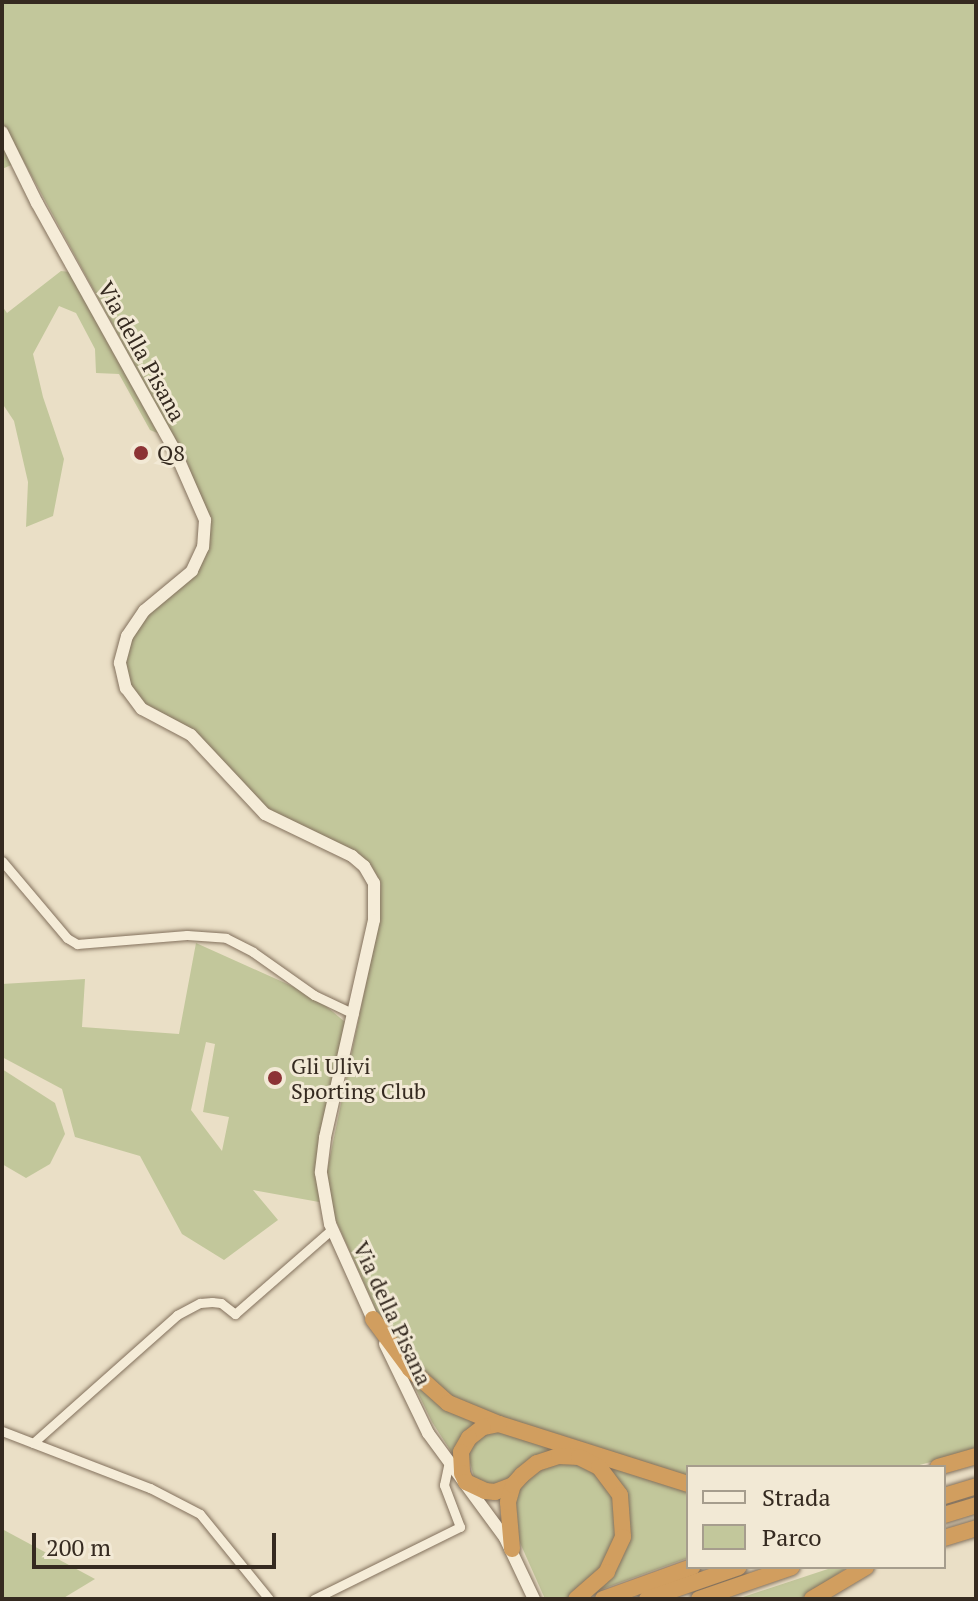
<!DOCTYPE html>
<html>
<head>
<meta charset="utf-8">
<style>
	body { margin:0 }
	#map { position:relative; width:978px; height:1601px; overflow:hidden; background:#eadfc6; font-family:"PT Serif",serif }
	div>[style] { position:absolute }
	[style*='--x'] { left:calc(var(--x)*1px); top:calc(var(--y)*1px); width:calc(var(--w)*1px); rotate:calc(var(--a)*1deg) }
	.green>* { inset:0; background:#c2c79b }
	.roads { filter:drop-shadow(0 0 2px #83715d) drop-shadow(0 0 2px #83715d) }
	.street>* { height:9px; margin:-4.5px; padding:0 4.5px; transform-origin:4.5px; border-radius:4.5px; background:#f5ecd8 }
	.secondary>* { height:12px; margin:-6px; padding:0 6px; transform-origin:6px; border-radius:6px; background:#f5ecd8 }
	.highway>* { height:16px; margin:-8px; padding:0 8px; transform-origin:8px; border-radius:8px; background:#d19e5f }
	.dots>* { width:22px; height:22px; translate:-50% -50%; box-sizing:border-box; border:4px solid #f2e9d5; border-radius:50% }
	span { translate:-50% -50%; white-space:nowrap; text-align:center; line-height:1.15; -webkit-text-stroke:6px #f2e9d5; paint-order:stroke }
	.street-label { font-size:22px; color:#352a20 }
	.poi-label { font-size:22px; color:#352a20 }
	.left { translate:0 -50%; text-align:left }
	.frame { position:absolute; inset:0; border:4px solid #352a20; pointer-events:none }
	.legend { position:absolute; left:686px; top:1465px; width:260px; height:104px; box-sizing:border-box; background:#f2e9d5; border:2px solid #a69d8d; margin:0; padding:10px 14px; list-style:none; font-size:24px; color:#352a20 }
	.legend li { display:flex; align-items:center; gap:16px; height:40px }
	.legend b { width:40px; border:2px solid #a69d8d }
	.scale { position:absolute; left:32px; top:1533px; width:244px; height:36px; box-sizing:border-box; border:4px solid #352a20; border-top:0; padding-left:10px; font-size:24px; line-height:28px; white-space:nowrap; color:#352a20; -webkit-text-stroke:6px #f2e9d5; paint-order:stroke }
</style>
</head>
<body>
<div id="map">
	<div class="green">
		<div style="clip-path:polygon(2px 2px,976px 2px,976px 1450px,912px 1467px,688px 1467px,688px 1477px,464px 1405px,417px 1372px,381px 1321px,333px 1214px,327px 1171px,378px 926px,381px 884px,371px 865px,354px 851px,269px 810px,193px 730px,145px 704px,131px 688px,125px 666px,130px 641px,146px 616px,197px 571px,209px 520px,187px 462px,23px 160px,2px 169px)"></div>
		<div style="clip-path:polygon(61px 271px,70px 272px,160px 434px,150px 430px,119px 374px,96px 373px,95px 349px,76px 313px,59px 306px,33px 354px,43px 397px,64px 459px,53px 516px,26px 527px,28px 482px,14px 421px,2px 403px,2px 306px,7px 313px)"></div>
		<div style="clip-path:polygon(evenodd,196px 943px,314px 996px,351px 1027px,319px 1202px,253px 1190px,278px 1220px,224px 1260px,182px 1234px,140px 1156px,75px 1137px,62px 1089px,2px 1057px,2px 984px,85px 979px,82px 1027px,179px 1034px,196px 943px,206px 1042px,215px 1044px,203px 1112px,229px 1117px,222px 1151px,191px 1110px,206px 1042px)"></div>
		<div style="clip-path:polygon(2px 1069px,55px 1103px,65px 1134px,50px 1164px,26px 1178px,2px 1164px)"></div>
		<div style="clip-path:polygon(413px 1383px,431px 1398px,482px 1422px,454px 1456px,432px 1422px)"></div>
		<div style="clip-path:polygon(492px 1428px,570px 1451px,508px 1481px,490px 1485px,474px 1477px,468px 1455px,480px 1434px)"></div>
		<div style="clip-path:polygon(566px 1461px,590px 1466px,615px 1494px,617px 1538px,612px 1555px,576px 1595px,566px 1599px,545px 1599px,517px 1536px,512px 1514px,519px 1489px,542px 1466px)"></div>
		<div style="clip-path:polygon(608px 1466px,688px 1488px,688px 1558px,597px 1591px,607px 1582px,629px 1530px,624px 1488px)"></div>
		<div style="clip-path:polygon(2px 1529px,95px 1579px,62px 1599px,2px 1599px)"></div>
		<div style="clip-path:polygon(834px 1567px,848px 1567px,800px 1599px,737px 1599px)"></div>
	</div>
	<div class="roads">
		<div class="street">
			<div style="--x:2;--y:861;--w:101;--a:49.8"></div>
			<div style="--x:67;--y:938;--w:12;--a:31"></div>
			<div style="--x:77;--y:944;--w:110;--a:-4.7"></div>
			<div style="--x:187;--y:935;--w:39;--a:4"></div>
			<div style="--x:226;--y:938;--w:30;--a:27"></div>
			<div style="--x:253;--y:952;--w:75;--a:35.2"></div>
			<div style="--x:314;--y:995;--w:44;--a:25.4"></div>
			<div style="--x:2;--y:1431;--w:159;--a:21.1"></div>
			<div style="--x:150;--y:1488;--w:56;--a:27.5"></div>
			<div style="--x:200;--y:1514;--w:109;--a:50.9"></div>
			<div style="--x:33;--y:1443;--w:193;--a:-41.6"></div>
			<div style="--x:177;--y:1315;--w:26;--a:-28"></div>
			<div style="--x:200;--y:1303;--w:12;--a:-5"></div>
			<div style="--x:212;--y:1302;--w:9;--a:6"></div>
			<div style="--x:221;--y:1303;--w:18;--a:38"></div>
			<div style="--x:235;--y:1314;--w:129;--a:-41.2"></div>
			<div style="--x:314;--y:1599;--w:163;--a:-26.3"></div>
			<div style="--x:460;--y:1527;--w:45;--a:-110.9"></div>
			<div style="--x:444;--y:1485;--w:24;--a:-78"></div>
		</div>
		<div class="secondary">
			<div style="--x:2;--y:132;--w:79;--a:63.8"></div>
			<div style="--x:37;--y:203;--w:279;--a:60.9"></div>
			<div style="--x:173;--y:447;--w:80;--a:66.3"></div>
			<div style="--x:205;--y:520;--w:27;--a:94"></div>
			<div style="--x:203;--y:547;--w:26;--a:115"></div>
			<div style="--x:192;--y:571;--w:62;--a:140.2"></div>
			<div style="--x:144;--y:611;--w:30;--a:124"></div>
			<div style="--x:127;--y:636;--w:28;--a:105"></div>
			<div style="--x:120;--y:663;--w:26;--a:77"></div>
			<div style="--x:126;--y:688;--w:26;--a:53"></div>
			<div style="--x:142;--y:709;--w:55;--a:28"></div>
			<div style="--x:191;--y:735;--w:108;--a:46.9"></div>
			<div style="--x:265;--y:814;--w:97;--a:25.8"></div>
			<div style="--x:352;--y:856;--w:16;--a:40"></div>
			<div style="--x:364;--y:866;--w:20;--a:60"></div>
			<div style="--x:374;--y:883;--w:37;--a:90"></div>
			<div style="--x:374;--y:920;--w:223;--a:102.7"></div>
			<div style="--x:325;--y:1138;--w:35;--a:97"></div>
			<div style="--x:321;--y:1173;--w:52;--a:80"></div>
			<div style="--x:330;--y:1224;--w:110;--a:65.8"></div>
			<div style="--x:385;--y:1344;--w:99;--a:64.2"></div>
			<div style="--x:428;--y:1433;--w:130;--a:53.7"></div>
			<div style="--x:505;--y:1538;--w:68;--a:64.6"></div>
		</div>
		<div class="highway">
			<div style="--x:373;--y:1319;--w:62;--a:53.5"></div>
			<div style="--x:410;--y:1369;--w:51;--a:41.8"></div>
			<div style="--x:448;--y:1403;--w:55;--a:22.4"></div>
			<div style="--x:499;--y:1424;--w:198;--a:17.6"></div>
			<div style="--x:499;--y:1424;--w:16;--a:169"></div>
			<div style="--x:483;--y:1427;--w:18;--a:142"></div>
			<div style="--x:469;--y:1438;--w:16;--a:120"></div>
			<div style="--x:461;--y:1452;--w:21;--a:87"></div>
			<div style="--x:462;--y:1473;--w:10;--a:66"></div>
			<div style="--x:466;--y:1482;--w:21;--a:25"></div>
			<div style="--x:485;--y:1491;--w:10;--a:6"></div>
			<div style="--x:495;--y:1492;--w:19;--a:-21"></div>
			<div style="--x:938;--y:1467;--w:40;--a:-16"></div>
			<div style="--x:944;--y:1496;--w:34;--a:-17"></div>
			<div style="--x:944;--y:1515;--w:34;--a:-17"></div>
			<div style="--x:944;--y:1538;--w:34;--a:-17"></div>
			<div style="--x:512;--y:1549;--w:47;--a:-94.9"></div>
			<div style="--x:508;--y:1502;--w:18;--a:-74"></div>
			<div style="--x:513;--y:1485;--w:13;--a:-48"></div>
			<div style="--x:522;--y:1475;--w:19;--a:-39"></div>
			<div style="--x:537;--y:1463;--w:23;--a:-18"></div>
			<div style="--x:559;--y:1456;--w:20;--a:3"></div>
			<div style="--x:579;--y:1457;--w:22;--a:27"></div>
			<div style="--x:599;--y:1467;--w:35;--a:53"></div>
			<div style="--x:620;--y:1495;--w:42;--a:85.9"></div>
			<div style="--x:623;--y:1537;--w:38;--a:115"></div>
			<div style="--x:607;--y:1572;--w:41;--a:138.9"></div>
			<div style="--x:603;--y:1599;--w:95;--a:-19.8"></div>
			<div style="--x:647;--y:1599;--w:97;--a:-19.2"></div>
			<div style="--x:699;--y:1599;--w:98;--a:-19"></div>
			<div style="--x:812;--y:1599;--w:63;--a:-30.7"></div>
		</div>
	</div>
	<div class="dots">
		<div style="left:141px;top:453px;background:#8c3335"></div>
		<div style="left:275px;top:1078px;background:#8c3335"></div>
	</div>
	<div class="street-label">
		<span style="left:142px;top:351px;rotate:61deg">Via della Pisana</span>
		<span style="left:393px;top:1313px;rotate:65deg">Via della Pisana</span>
	</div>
	<div class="poi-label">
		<span class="left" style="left:157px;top:453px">Q8</span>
		<span class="left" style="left:291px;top:1078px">Gli Ulivi<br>Sporting Club</span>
	</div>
	<div class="frame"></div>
	<ul class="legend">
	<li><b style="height:10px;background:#f5ecd8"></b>Strada</li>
	<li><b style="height:22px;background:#c2c79b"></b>Parco</li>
	</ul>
	<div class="scale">200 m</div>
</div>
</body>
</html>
